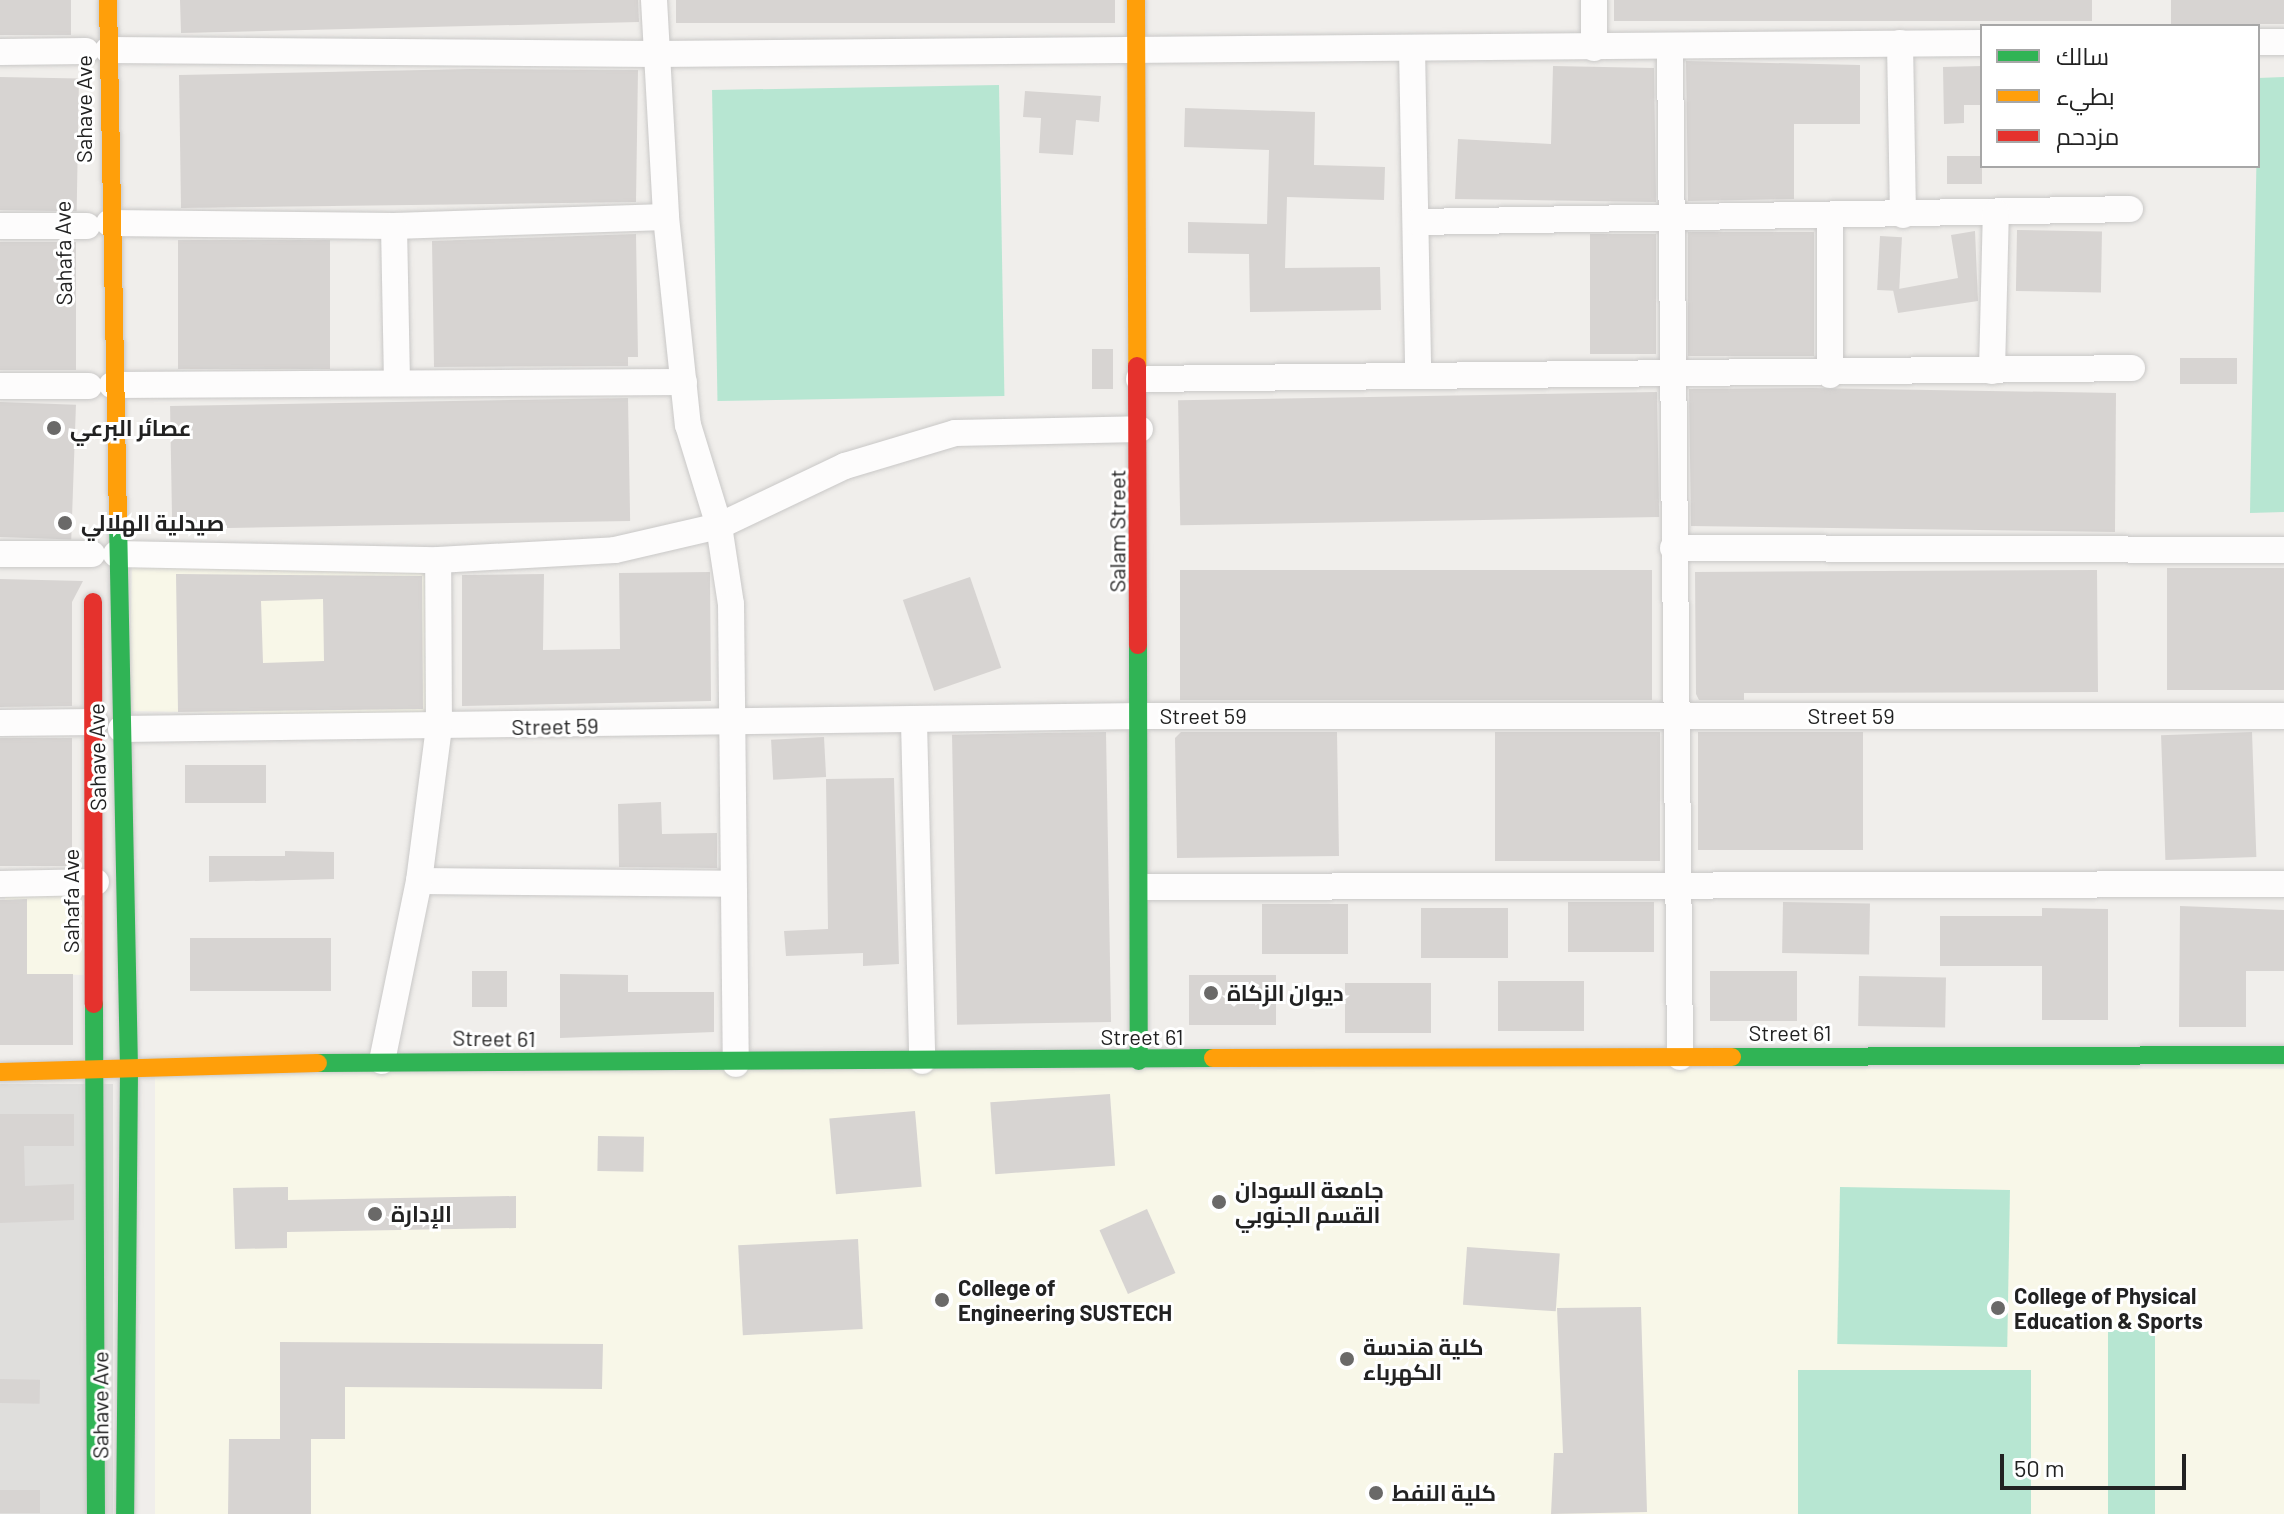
<!DOCTYPE html>
<html>
<head>
<meta charset="utf-8">
<style>
	body { margin:0 }
	#map { position:relative; width:2284px; height:1514px; overflow:hidden; background:#f0eeeb; font-family:Barlow,Cairo,sans-serif }
	div>[style] { position:absolute }
	[style*='--x'] { left:calc(var(--x)*1px); top:calc(var(--y)*1px); width:calc(var(--w)*1px); rotate:calc(var(--a)*1deg) }
	.residential>* { inset:0; background:#dfdedc; transform-origin:0 0 }
	.education>* { inset:0; background:#f8f7e8; transform-origin:0 0 }
	.pitch>* { inset:0; background:#b7e6d2; transform-origin:0 0 }
	.building>* { inset:0; background:#d7d4d2; transform-origin:0 0 }
	.roads { filter:drop-shadow(0 0 2px #c9c8c7) drop-shadow(0 0 2px #c9c8c7) }
	.street>* { height:26px; margin:-13px; padding:0 13px; transform-origin:13px; border-radius:13px; background:#fdfcfc }
	.fast>* { height:18px; margin:-9px; padding:0 9px; transform-origin:9px; border-radius:9px; background:#30b455 }
	.slow>* { height:18px; margin:-9px; padding:0 9px; transform-origin:9px; border-radius:9px; background:#ff9f0a }
	.jam>* { height:18px; margin:-9px; padding:0 9px; transform-origin:9px; border-radius:9px; background:#e5322d }
	.dots>* { width:22px; height:22px; translate:-50% -50%; box-sizing:border-box; border:4px solid #fff; border-radius:50% }
	span { translate:-50% -50%; white-space:nowrap; text-align:center; line-height:1.15; -webkit-text-stroke:6px #fff; paint-order:stroke }
	.street-label { font-size:22px; color:#222 }
	.poi-label { font-size:22px; color:#222; font-weight:700 }
	.left { translate:0 -50%; text-align:left }
	.legend { position:absolute; left:1980px; top:24px; width:280px; height:144px; box-sizing:border-box; background:#fff; border:2px solid #a7a7a7; margin:0; padding:10px 14px; list-style:none; font-size:24px; color:#222 }
	.legend li { display:flex; align-items:center; gap:16px; height:40px }
	.legend b { width:40px; border:2px solid #a7a7a7 }
	.scale { position:absolute; left:2000px; top:1454px; width:186px; height:36px; box-sizing:border-box; border:4px solid #222; border-top:0; padding-left:10px; font-size:24px; line-height:28px; white-space:nowrap; color:#222; -webkit-text-stroke:6px #fff; paint-order:stroke }
</style>
</head>
<body>
<div id="map">
	<div class="residential">
		<div style="left:113px;top:1084px;width:430px;height:113px;rotate:90deg"></div>
	</div>
	<div class="education">
		<div style="left:132px;top:561px;width:298px;height:150px;rotate:1deg"></div>
		<div style="clip-path:polygon(65px 888px,74px 902px,96px 911px,95px 975px,6px 974px,5px 889px)"></div>
		<div style="left:2284px;top:1069px;width:445px;height:2129px;rotate:90deg"></div>
	</div>
	<div class="pitch">
		<div style="clip-path:polygon(2284px 77px,2284px 512px,2250px 513px,2258px 78px)"></div>
		<div style="left:999px;top:85px;width:311px;height:287px;rotate:89deg"></div>
		<div style="left:1840px;top:1187px;width:170px;height:157px;rotate:1deg"></div>
		<div style="left:2155px;top:1330px;width:184px;height:47px;rotate:90deg"></div>
		<div style="left:1798px;top:1370px;width:233px;height:144px"></div>
	</div>
	<div class="building">
		<div style="left:0;top:0;width:71px;height:35px"></div>
		<div style="clip-path:polygon(180px 0,638px 0,639px 22px,181px 33px)"></div>
		<div style="left:676px;top:0;width:439px;height:23px"></div>
		<div style="left:1614px;top:0;width:478px;height:21px"></div>
		<div style="left:2171px;top:0;width:113px;height:24px"></div>
		<div style="clip-path:polygon(1686px 61px,1860px 65px,1860px 124px,1794px 124px,1794px 199px,1688px 201px)"></div>
		<div style="clip-path:polygon(1553px 66px,1654px 68px,1656px 202px,1455px 199px,1458px 139px,1551px 144px)"></div>
		<div style="clip-path:polygon(1982px 66px,1982px 105px,1964px 105px,1964px 123px,1944px 124px,1943px 67px)"></div>
		<div style="clip-path:polygon(471px 69px,638px 70px,636px 202px,181px 208px,179px 75px)"></div>
		<div style="left:0;top:77px;width:79px;height:133px;rotate:1deg"></div>
		<div style="clip-path:polygon(1025px 91px,1101px 96px,1099px 122px,1076px 120px,1073px 155px,1039px 153px,1041px 118px,1023px 117px)"></div>
		<div style="clip-path:polygon(1185px 108px,1315px 112px,1314px 165px,1385px 167px,1384px 200px,1287px 197px,1285px 268px,1380px 267px,1381px 310px,1250px 312px,1249px 254px,1188px 253px,1188px 222px,1267px 224px,1269px 150px,1184px 147px)"></div>
		<div style="left:1947px;top:156px;width:35px;height:28px"></div>
		<div style="left:2017px;top:230px;width:85px;height:61px;rotate:1deg"></div>
		<div style="clip-path:polygon(1975px 231px,1978px 301px,1898px 313px,1893px 290px,1958px 278px,1951px 235px)"></div>
		<div style="left:1814px;top:232px;width:124px;height:126px;rotate:90deg"></div>
		<div style="clip-path:polygon(636px 234px,638px 357px,628px 357px,628px 366px,434px 367px,432px 241px)"></div>
		<div style="left:1656px;top:234px;width:120px;height:66px;rotate:90deg"></div>
		<div style="left:1880px;top:236px;width:22px;height:54px;rotate:3deg"></div>
		<div style="left:178px;top:240px;width:152px;height:129px"></div>
		<div style="left:0;top:242px;width:76px;height:128px"></div>
		<div style="left:1092px;top:349px;width:21px;height:40px"></div>
		<div style="left:2180px;top:358px;width:57px;height:26px"></div>
		<div style="clip-path:polygon(1812px 388px,2116px 393px,2115px 532px,1691px 526px,1689px 389px)"></div>
		<div style="left:1657px;top:392px;width:125px;height:479px;rotate:89deg"></div>
		<div style="left:628px;top:398px;width:123px;height:458px;rotate:89deg"></div>
		<div style="left:0;top:402px;width:76px;height:135px;rotate:2deg"></div>
		<div style="left:2167px;top:568px;width:117px;height:122px"></div>
		<div style="left:1652px;top:570px;width:130px;height:472px;rotate:90deg"></div>
		<div style="clip-path:polygon(2097px 570px,2098px 692px,1744px 693px,1744px 700px,1699px 700px,1696px 694px,1695px 572px)"></div>
		<div style="clip-path:polygon(710px 572px,711px 701px,462px 706px,462px 575px,544px 574px,543px 650px,620px 649px,619px 573px)"></div>
		<div style="clip-path:polygon(evenodd,176px 574px,422px 576px,423px 709px,178px 712px,176px 574px,323px 599px,324px 661px,263px 663px,261px 601px,323px 599px)"></div>
		<div style="left:970px;top:577px;width:96px;height:71px;rotate:71deg"></div>
		<div style="clip-path:polygon(0 579px,83px 581px,72px 602px,72px 706px,0 707px)"></div>
		<div style="left:1106px;top:732px;width:290px;height:154px;rotate:89deg"></div>
		<div style="clip-path:polygon(1181px 732px,1337px 732px,1339px 856px,1177px 858px,1175px 738px)"></div>
		<div style="left:1495px;top:732px;width:165px;height:129px"></div>
		<div style="left:1698px;top:732px;width:165px;height:118px"></div>
		<div style="left:2252px;top:732px;width:125px;height:91px;rotate:88deg"></div>
		<div style="left:824px;top:737px;width:40px;height:53px;rotate:87deg"></div>
		<div style="left:72px;top:738px;width:128px;height:72px;rotate:90deg"></div>
		<div style="left:266px;top:765px;width:38px;height:81px;rotate:90deg"></div>
		<div style="clip-path:polygon(894px 778px,899px 964px,863px 966px,863px 953px,786px 956px,784px 931px,828px 929px,826px 779px)"></div>
		<div style="clip-path:polygon(661px 802px,662px 834px,717px 833px,717px 868px,619px 867px,618px 804px)"></div>
		<div style="clip-path:polygon(285px 851px,334px 852px,334px 879px,209px 882px,209px 856px,285px 856px)"></div>
		<div style="clip-path:polygon(27px 899px,27px 974px,73px 974px,73px 1045px,0 1045px,0 900px)"></div>
		<div style="left:1568px;top:902px;width:86px;height:50px"></div>
		<div style="left:1783px;top:902px;width:87px;height:51px;rotate:1deg"></div>
		<div style="left:1262px;top:904px;width:86px;height:50px"></div>
		<div style="clip-path:polygon(2180px 906px,2284px 910px,2284px 971px,2246px 971px,2246px 1027px,2179px 1027px)"></div>
		<div style="left:1421px;top:908px;width:87px;height:50px"></div>
		<div style="clip-path:polygon(2042px 908px,2108px 909px,2108px 1020px,2042px 1020px,2042px 966px,1940px 966px,1940px 916px,2042px 916px)"></div>
		<div style="left:190px;top:938px;width:141px;height:53px"></div>
		<div style="left:472px;top:971px;width:35px;height:36px"></div>
		<div style="left:1710px;top:971px;width:87px;height:50px"></div>
		<div style="clip-path:polygon(560px 974px,628px 975px,628px 992px,714px 992px,714px 1032px,560px 1038px)"></div>
		<div style="left:1189px;top:975px;width:87px;height:50px"></div>
		<div style="left:1859px;top:976px;width:87px;height:50px;rotate:1deg"></div>
		<div style="left:1498px;top:981px;width:86px;height:50px"></div>
		<div style="left:1345px;top:983px;width:86px;height:50px"></div>
		<div style="left:1110px;top:1094px;width:72px;height:120px;rotate:86deg"></div>
		<div style="left:915px;top:1111px;width:76px;height:86px;rotate:85deg"></div>
		<div style="clip-path:polygon(0 1114px,74px 1114px,74px 1146px,24px 1146px,25px 1186px,74px 1184px,74px 1220px,0 1223px)"></div>
		<div style="left:598px;top:1136px;width:46px;height:35px;rotate:1deg"></div>
		<div style="clip-path:polygon(288px 1187px,288px 1200px,516px 1196px,516px 1228px,287px 1232px,287px 1248px,235px 1249px,233px 1188px)"></div>
		<div style="left:1147px;top:1209px;width:70px;height:52px;rotate:66deg"></div>
		<div style="left:858px;top:1239px;width:90px;height:120px;rotate:87deg"></div>
		<div style="left:1467px;top:1247px;width:93px;height:58px;rotate:4deg"></div>
		<div style="clip-path:polygon(1641px 1307px,1647px 1512px,1551px 1514px,1554px 1453px,1563px 1453px,1557px 1308px)"></div>
		<div style="clip-path:polygon(280px 1342px,603px 1344px,602px 1389px,345px 1387px,345px 1439px,311px 1439px,311px 1514px,228px 1514px,229px 1439px,280px 1439px)"></div>
		<div style="left:0;top:1379px;width:40px;height:24px;rotate:1deg"></div>
		<div style="left:0;top:1490px;width:40px;height:23px"></div>
	</div>
	<div class="roads">
		<div class="street">
			<div style="--x:654;--y:0;--w:217;--a:86.8"></div>
			<div style="--x:666;--y:217;--w:209;--a:84"></div>
			<div style="--x:688;--y:425;--w:106;--a:72.9"></div>
			<div style="--x:719;--y:526;--w:79;--a:81.3"></div>
			<div style="--x:731;--y:604;--w:460;--a:89.4"></div>
			<div style="--x:2258;--y:42;--w:26;--a:0"></div>
			<div style="--x:1900;--y:43;--w:172;--a:89"></div>
			<div style="--x:1594;--y:48;--w:48;--a:-90"></div>
			<div style="--x:1670;--y:48;--w:1009;--a:89.43"></div>
			<div style="--x:1412;--y:49;--w:326;--a:88.9"></div>
			<div style="--x:108;--y:50;--w:548;--a:0.42"></div>
			<div style="--x:656;--y:54;--w:1326;--a:-0.48"></div>
			<div style="--x:0;--y:52;--w:86;--a:-0.7"></div>
			<div style="--x:1417;--y:222;--w:713;--a:-1.04"></div>
			<div style="--x:109;--y:223;--w:285;--a:0.6"></div>
			<div style="--x:394;--y:226;--w:272;--a:-1.9"></div>
			<div style="--x:0;--y:226;--w:87;--a:0"></div>
			<div style="--x:394;--y:226;--w:154;--a:88.9"></div>
			<div style="--x:1992;--y:371;--w:159;--a:-88.6"></div>
			<div style="--x:1830;--y:375;--w:160;--a:-90"></div>
			<div style="--x:1139;--y:379;--w:993;--a:-0.63"></div>
			<div style="--x:112;--y:385;--w:572;--a:-0.3"></div>
			<div style="--x:0;--y:386;--w:89;--a:0"></div>
			<div style="--x:1673;--y:548;--w:611;--a:0.19"></div>
			<div style="--x:0;--y:554;--w:92;--a:0"></div>
			<div style="--x:116;--y:554;--w:322;--a:1.1"></div>
			<div style="--x:438;--y:560;--w:177;--a:-3.2"></div>
			<div style="--x:615;--y:550;--w:107;--a:-13"></div>
			<div style="--x:719;--y:526;--w:140;--a:-25.5"></div>
			<div style="--x:845;--y:466;--w:115;--a:-16.7"></div>
			<div style="--x:955;--y:433;--w:185;--a:-1.2"></div>
			<div style="--x:914;--y:722;--w:339;--a:88.6"></div>
			<div style="--x:0;--y:723;--w:95;--a:-0.6"></div>
			<div style="--x:121;--y:729;--w:1021;--a:-0.73"></div>
			<div style="--x:1142;--y:716;--w:1142;--a:0"></div>
			<div style="--x:419;--y:881;--w:314;--a:0.5"></div>
			<div style="--x:0;--y:884;--w:96;--a:-1.2"></div>
			<div style="--x:1143;--y:887;--w:1141;--a:-0.15"></div>
			<div style="--x:382;--y:1061;--w:184;--a:-78.4"></div>
			<div style="--x:419;--y:881;--w:155;--a:-82.6"></div>
			<div style="--x:439;--y:727;--w:167;--a:-90.3"></div>
		</div>
		<div class="fast">
			<div style="--x:118;--y:521;--w:549;--a:88.85"></div>
			<div style="--x:129;--y:1070;--w:444;--a:90.5"></div>
			<div style="--x:1138;--y:645;--w:416;--a:89.9"></div>
			<div style="--x:94;--y:1004;--w:510;--a:89.78"></div>
			<div style="--x:1732;--y:1057;--w:552;--a:-0.21"></div>
			<div style="--x:318;--y:1063;--w:895;--a:-0.32"></div>
		</div>
		<div class="slow">
			<div style="--x:108;--y:0;--w:521;--a:88.9"></div>
			<div style="--x:1136;--y:0;--w:366;--a:89.8"></div>
			<div style="--x:1213;--y:1058;--w:519;--a:-0.11"></div>
			<div style="--x:0;--y:1072;--w:318;--a:-1.6"></div>
		</div>
		<div class="jam">
			<div style="--x:1137;--y:366;--w:279;--a:89.8"></div>
			<div style="--x:93;--y:602;--w:402;--a:89.9"></div>
		</div>
	</div>
	<div class="dots">
		<div style="left:54px;top:428px;background:#6a6968"></div>
		<div style="left:65px;top:523px;background:#6a6968"></div>
		<div style="left:1211px;top:993px;background:#6a6968"></div>
		<div style="left:1219px;top:1202px;background:#6a6968"></div>
		<div style="left:375px;top:1214px;background:#6a6968"></div>
		<div style="left:942px;top:1300px;background:#6a6968"></div>
		<div style="left:1998px;top:1308px;background:#6a6968"></div>
		<div style="left:1347px;top:1359px;background:#6a6968"></div>
		<div style="left:1376px;top:1493px;background:#6a6968"></div>
	</div>
	<div class="street-label">
		<span style="left:84px;top:109px;rotate:-90deg">Sahave Ave</span>
		<span style="left:63px;top:253px;rotate:-91deg">Sahafa Ave</span>
		<span style="left:1117px;top:531px;rotate:-90deg">Salam Street</span>
		<span style="left:1203px;top:716px">Street 59</span>
		<span style="left:1851px;top:716px">Street 59</span>
		<span style="left:555px;top:726px;rotate:-1deg">Street 59</span>
		<span style="left:97px;top:757px;rotate:-91deg">Sahave Ave</span>
		<span style="left:71px;top:901px;rotate:-90deg">Sahafa Ave</span>
		<span style="left:1790px;top:1033px">Street 61</span>
		<span style="left:1142px;top:1037px">Street 61</span>
		<span style="left:494px;top:1038px;rotate:1deg">Street 61</span>
		<span style="left:100px;top:1405px;rotate:-90deg">Sahave Ave</span>
	</div>
	<div class="poi-label">
		<span class="left" style="left:70px;top:428px">عصائر البرعي</span>
		<span class="left" style="left:81px;top:523px">صيدلية الهلالي</span>
		<span class="left" style="left:1227px;top:993px">ديوان الزكاة</span>
		<span class="left" style="left:1235px;top:1202px">جامعة السودان<br>القسم الجنوبي</span>
		<span class="left" style="left:391px;top:1214px">الإدارة</span>
		<span class="left" style="left:958px;top:1300px">College of<br>Engineering SUSTECH</span>
		<span class="left" style="left:2014px;top:1308px">College of Physical<br>Education &amp; Sports</span>
		<span class="left" style="left:1363px;top:1359px">كلية هندسة<br>الكهرباء</span>
		<span class="left" style="left:1392px;top:1493px">كلية النفط</span>
	</div>
	<ul class="legend">
	<li><b style="height:10px;background:#30b455"></b>سالك</li>
	<li><b style="height:10px;background:#ff9f0a"></b>بطيء</li>
	<li><b style="height:10px;background:#e5322d"></b>مزدحم</li>
	</ul>
	<div class="scale">50 m</div>
</div>
</body>
</html>
